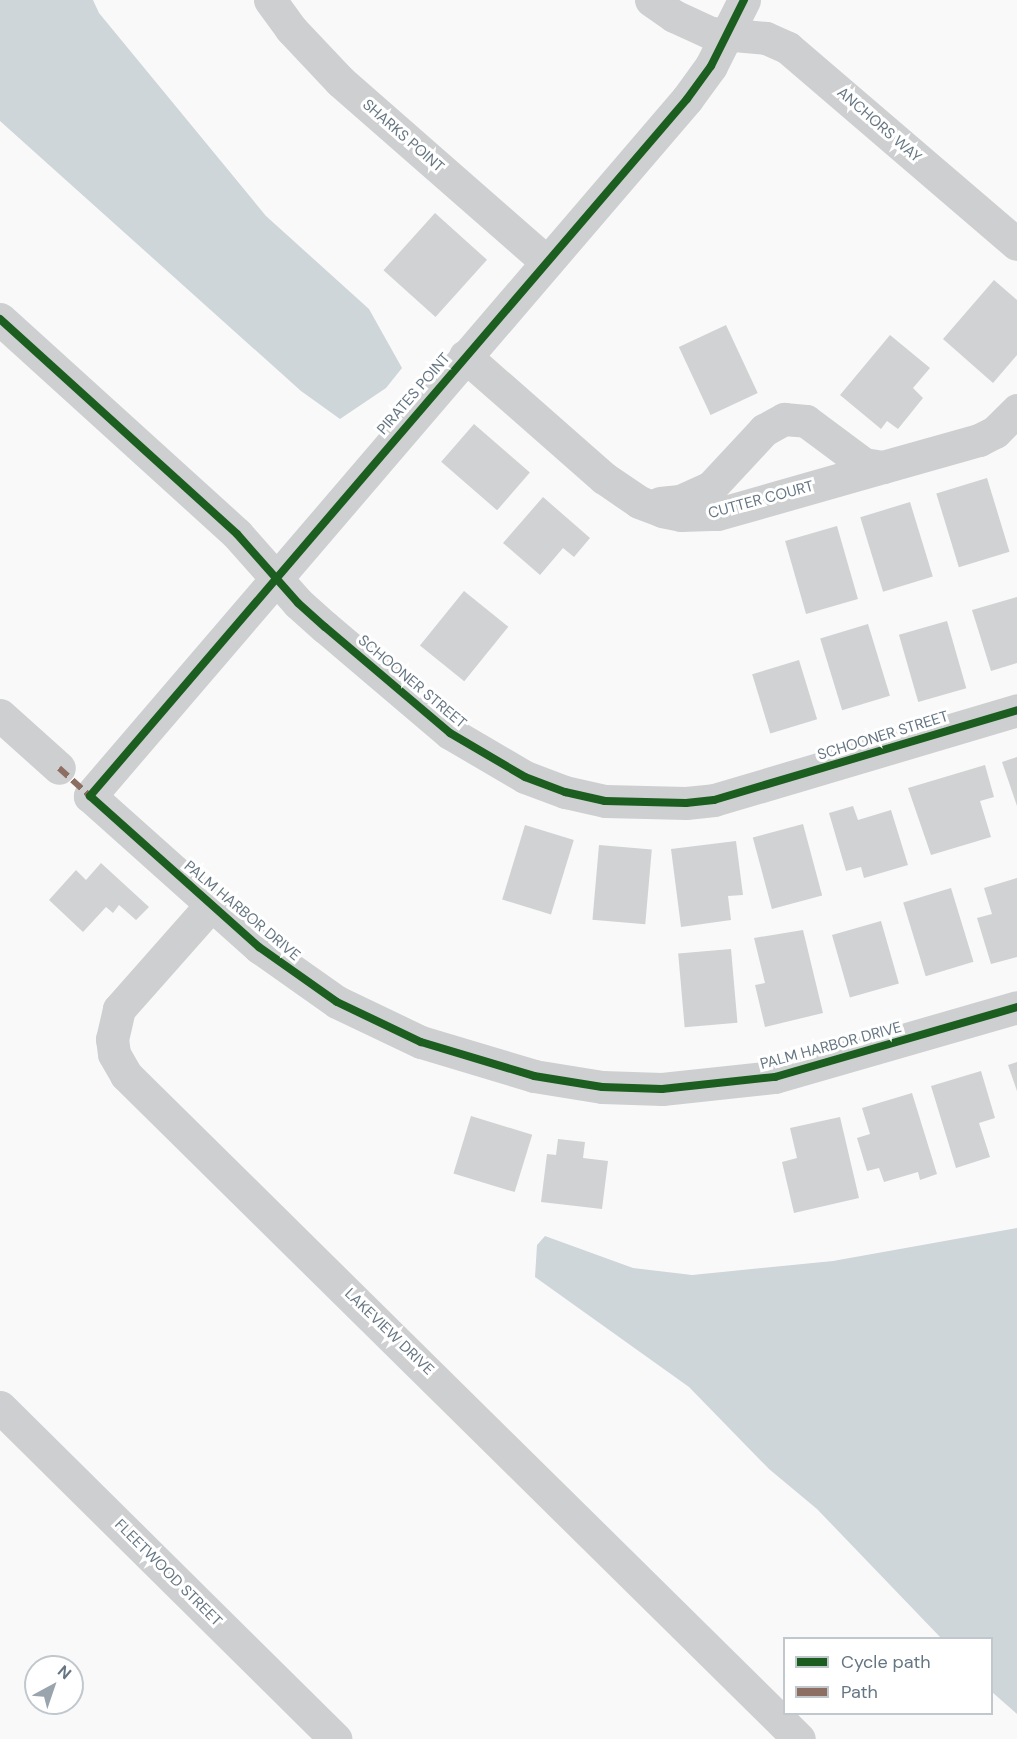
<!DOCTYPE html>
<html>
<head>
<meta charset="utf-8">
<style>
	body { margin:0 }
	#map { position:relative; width:1017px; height:1739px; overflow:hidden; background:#f9f9f9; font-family:"DM Sans",sans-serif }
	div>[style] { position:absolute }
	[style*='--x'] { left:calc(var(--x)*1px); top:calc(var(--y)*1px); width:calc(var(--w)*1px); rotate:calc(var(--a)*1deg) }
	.water>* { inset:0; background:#ced6d9 }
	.building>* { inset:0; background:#d0d2d3; transform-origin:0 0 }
	.street>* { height:33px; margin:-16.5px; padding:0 16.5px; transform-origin:16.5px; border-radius:16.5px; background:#cecfd0 }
	.quiet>* { height:6px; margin-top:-3px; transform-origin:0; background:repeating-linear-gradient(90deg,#8d6e63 0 12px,transparent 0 18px) }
	.cycleway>* { height:8px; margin:-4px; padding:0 4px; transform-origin:4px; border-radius:4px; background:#1b5e20 }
	span { translate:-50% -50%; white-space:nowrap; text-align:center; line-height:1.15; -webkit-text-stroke:6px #fff; paint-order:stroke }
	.street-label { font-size:15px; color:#657683 }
	.legend { position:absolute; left:783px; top:1637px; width:210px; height:78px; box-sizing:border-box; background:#fff; border:2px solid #c1c8cd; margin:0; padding:8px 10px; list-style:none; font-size:18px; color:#657683 }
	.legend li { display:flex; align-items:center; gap:12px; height:30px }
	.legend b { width:30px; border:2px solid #c1c8cd }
	.north { position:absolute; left:24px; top:1655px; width:60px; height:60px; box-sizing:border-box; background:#fff; border:2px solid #c1c8cd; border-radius:50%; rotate:40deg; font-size:16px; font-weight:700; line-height:24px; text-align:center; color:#657683 }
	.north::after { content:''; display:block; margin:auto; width:21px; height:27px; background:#99a4ac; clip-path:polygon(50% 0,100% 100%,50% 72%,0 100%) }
</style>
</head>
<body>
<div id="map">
	<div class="water">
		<div style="clip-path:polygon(0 0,93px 0,99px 13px,266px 216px,369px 309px,402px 368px,386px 388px,340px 419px,301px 391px,0 121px)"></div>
		<div style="clip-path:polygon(1017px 1228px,1017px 1714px,992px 1692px,992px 1638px,941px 1638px,817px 1509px,769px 1469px,689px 1387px,535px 1277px,537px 1245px,545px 1236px,633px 1268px,692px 1275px,833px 1261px)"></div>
	</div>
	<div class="building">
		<div style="left:435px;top:213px;width:70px;height:77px;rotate:42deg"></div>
		<div style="clip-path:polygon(994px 280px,1017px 300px,1017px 355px,993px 383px,943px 339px)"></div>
		<div style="left:726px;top:325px;width:75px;height:52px;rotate:65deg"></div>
		<div style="clip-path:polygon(890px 335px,930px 368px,913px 388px,923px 398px,898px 429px,887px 421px,881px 429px,840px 395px)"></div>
		<div style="left:474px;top:424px;width:74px;height:50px;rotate:41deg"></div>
		<div style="left:987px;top:478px;width:77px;height:53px;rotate:73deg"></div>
		<div style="clip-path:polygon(543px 497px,590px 538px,574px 557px,563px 548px,540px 575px,503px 543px)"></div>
		<div style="left:910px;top:502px;width:78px;height:52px;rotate:73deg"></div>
		<div style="left:837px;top:526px;width:76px;height:54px;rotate:74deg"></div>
		<div style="left:464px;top:591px;width:57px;height:70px;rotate:39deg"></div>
		<div style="clip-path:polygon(1017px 597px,1017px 663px,991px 671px,972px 610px)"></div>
		<div style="left:947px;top:621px;width:70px;height:50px;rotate:74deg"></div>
		<div style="left:868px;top:624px;width:75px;height:50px;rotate:73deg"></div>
		<div style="left:799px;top:660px;width:62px;height:49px;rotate:73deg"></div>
		<div style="clip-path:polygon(1017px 757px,1017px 806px,1002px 762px)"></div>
		<div style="clip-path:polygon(985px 765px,994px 797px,980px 801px,991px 837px,931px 855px,908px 788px)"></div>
		<div style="clip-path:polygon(853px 806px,858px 820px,891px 810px,908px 865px,864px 878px,861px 867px,846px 871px,829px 813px)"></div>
		<div style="left:803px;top:824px;width:74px;height:52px;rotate:75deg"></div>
		<div style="left:525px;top:825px;width:51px;height:78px;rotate:17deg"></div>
		<div style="clip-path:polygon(736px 841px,743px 895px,728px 896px,731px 920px,681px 927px,671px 849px)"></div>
		<div style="left:599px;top:845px;width:53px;height:75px;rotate:5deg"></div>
		<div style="clip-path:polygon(101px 863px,149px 907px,136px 920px,119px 905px,113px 913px,106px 907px,83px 932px,49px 900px,76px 870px,86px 880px)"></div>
		<div style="clip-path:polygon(1017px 878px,1017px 957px,991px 964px,977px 918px,992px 914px,984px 888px)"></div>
		<div style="left:951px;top:888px;width:77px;height:50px;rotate:73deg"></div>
		<div style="left:881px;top:921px;width:65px;height:51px;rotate:74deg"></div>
		<div style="clip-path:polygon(803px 930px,823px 1013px,765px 1027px,755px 985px,765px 983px,754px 938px)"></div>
		<div style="left:731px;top:949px;width:74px;height:53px;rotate:85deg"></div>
		<div style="clip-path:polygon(1017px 1062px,1017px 1091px,1008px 1065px)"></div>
		<div style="clip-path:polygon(981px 1071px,995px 1118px,979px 1123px,990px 1157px,956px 1168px,931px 1086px)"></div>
		<div style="clip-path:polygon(912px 1093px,937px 1174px,920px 1180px,918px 1172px,884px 1182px,879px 1168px,867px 1171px,857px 1138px,870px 1134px,862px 1108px)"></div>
		<div style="left:471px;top:1116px;width:64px;height:60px;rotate:17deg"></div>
		<div style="clip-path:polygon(840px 1117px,859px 1198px,794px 1213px,782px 1162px,797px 1158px,790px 1128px)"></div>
		<div style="clip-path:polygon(558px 1139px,585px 1142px,583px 1158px,608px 1161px,602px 1209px,541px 1202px,547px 1154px,556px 1155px)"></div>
	</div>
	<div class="street">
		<div style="--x:270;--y:0;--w:36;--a:54"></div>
		<div style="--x:291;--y:29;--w:71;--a:46.7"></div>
		<div style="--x:340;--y:81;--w:275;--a:41.2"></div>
		<div style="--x:651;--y:0;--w:28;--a:35"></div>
		<div style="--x:674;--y:16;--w:41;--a:24.7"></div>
		<div style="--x:711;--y:33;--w:55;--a:5.2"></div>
		<div style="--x:766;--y:38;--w:24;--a:24"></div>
		<div style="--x:788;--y:48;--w:301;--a:40.6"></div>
		<div style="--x:744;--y:0;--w:74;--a:116.6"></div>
		<div style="--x:711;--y:66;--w:41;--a:126"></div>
		<div style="--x:687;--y:99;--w:918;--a:130.58"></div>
		<div style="--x:90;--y:796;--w:227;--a:41.8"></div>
		<div style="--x:259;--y:947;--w:95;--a:35.2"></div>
		<div style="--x:337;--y:1002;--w:93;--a:25.5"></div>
		<div style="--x:421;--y:1042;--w:118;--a:16.7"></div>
		<div style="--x:534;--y:1076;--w:69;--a:9.2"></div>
		<div style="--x:602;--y:1087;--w:60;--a:1.9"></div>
		<div style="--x:662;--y:1089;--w:114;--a:-6.1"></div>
		<div style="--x:775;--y:1077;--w:252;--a:-16.1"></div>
		<div style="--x:0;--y:319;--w:320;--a:42.2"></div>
		<div style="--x:237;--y:534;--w:92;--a:48.5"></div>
		<div style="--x:298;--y:603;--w:36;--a:42"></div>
		<div style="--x:325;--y:627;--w:164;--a:40.3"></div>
		<div style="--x:450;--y:733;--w:87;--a:30.4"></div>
		<div style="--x:525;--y:777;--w:43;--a:20.6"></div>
		<div style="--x:565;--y:792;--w:41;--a:12.7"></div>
		<div style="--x:605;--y:801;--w:81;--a:1.4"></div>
		<div style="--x:686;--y:803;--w:28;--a:-6"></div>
		<div style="--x:714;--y:800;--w:316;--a:-16.5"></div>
		<div style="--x:465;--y:356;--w:185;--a:41.3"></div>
		<div style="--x:604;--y:478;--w:42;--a:34.4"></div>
		<div style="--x:639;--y:502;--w:25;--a:21"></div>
		<div style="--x:662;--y:511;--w:19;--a:12"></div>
		<div style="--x:681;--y:515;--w:37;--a:-2"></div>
		<div style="--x:718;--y:514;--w:172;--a:-15.9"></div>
		<div style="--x:660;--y:503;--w:20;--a:-6"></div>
		<div style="--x:680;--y:501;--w:34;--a:-24"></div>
		<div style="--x:711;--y:487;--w:78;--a:-47.1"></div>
		<div style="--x:764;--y:430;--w:23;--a:-29"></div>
		<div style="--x:784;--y:419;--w:22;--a:5"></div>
		<div style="--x:806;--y:421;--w:72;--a:36.6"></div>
		<div style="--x:864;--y:464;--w:19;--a:9"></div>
		<div style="--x:883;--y:467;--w:100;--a:-15.7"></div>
		<div style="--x:979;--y:440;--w:18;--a:-27"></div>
		<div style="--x:995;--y:432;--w:31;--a:-45"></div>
		<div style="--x:0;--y:715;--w:79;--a:41.9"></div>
		<div style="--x:211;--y:905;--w:139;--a:131.5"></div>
		<div style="--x:119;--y:1009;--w:31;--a:103"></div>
		<div style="--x:112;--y:1039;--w:15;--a:82"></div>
		<div style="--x:114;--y:1054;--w:24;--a:60"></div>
		<div style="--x:126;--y:1075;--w:945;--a:44.61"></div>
		<div style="--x:0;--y:1407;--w:472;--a:44.7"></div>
	</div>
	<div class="quiet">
		<div style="--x:59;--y:768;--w:42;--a:42.1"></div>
	</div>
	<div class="cycleway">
		<div style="--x:744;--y:0;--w:74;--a:116.6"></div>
		<div style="--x:711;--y:66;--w:41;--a:126"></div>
		<div style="--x:687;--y:99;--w:918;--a:130.58"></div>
		<div style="--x:90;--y:796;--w:227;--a:41.8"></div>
		<div style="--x:259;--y:947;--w:95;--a:35.2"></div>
		<div style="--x:337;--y:1002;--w:93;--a:25.5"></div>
		<div style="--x:421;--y:1042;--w:118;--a:16.7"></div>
		<div style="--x:534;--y:1076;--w:69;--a:9.2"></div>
		<div style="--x:602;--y:1087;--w:60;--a:1.9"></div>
		<div style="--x:662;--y:1089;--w:114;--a:-6.1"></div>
		<div style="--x:775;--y:1077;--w:252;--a:-16.1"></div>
		<div style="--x:0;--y:319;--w:320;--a:42.2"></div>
		<div style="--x:237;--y:534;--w:92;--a:48.5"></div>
		<div style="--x:298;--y:603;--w:36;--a:42"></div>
		<div style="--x:325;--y:627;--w:164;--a:40.3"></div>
		<div style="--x:450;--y:733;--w:87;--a:30.4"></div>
		<div style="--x:525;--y:777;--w:43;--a:20.6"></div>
		<div style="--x:565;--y:792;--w:41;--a:12.7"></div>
		<div style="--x:605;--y:801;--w:81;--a:1.4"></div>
		<div style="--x:686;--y:803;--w:28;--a:-6"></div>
		<div style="--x:714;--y:800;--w:316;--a:-16.5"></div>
	</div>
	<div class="street-label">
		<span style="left:879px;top:125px;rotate:41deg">ANCHORS WAY</span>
		<span style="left:403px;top:136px;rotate:41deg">SHARKS POINT</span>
		<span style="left:414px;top:394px;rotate:-49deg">PIRATES POINT</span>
		<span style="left:761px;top:500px;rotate:-15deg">CUTTER COURT</span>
		<span style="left:412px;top:682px;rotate:40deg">SCHOONER STREET</span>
		<span style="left:883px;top:736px;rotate:-17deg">SCHOONER STREET</span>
		<span style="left:242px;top:911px;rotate:40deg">PALM HARBOR DRIVE</span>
		<span style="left:831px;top:1046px;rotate:-15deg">PALM HARBOR DRIVE</span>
		<span style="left:389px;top:1332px;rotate:44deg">LAKEVIEW DRIVE</span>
		<span style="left:168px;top:1573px;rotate:45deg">FLEETWOOD STREET</span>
	</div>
	<ul class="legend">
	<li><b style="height:8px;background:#1b5e20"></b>Cycle path</li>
	<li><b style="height:8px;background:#8d6e63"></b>Path</li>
	</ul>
	<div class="north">N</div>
</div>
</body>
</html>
